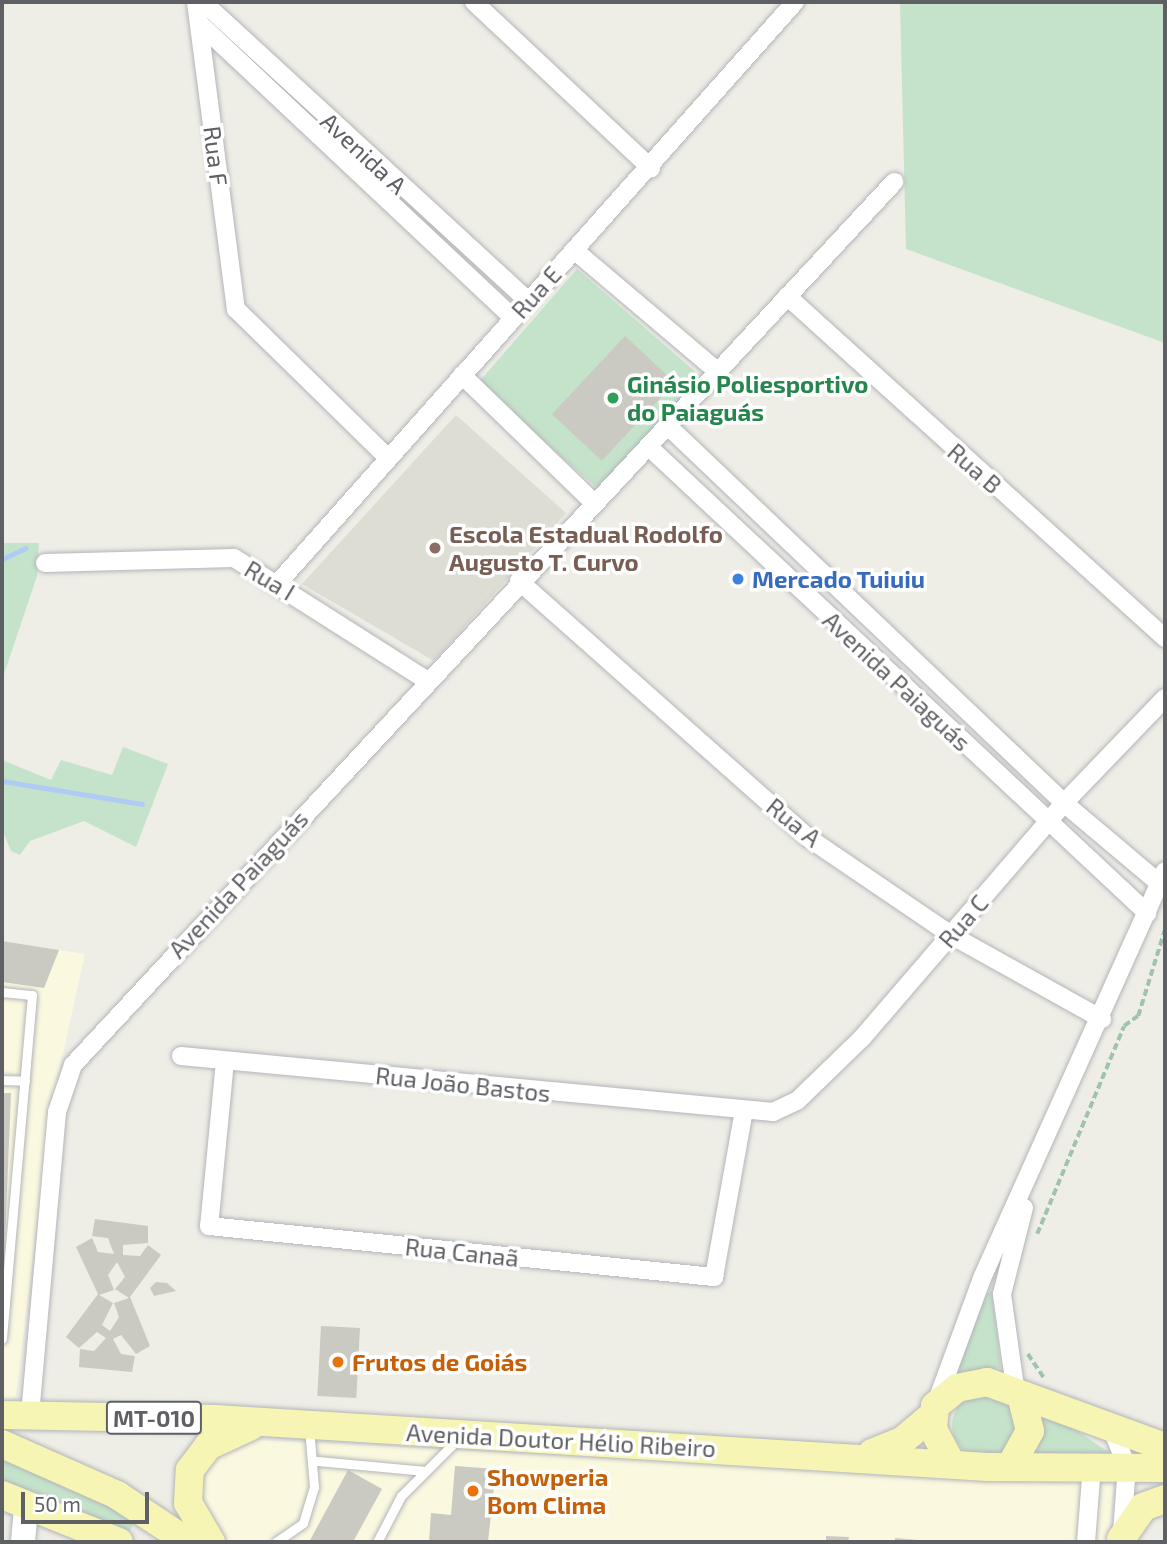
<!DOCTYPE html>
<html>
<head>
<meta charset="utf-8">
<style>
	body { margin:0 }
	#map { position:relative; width:1167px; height:1544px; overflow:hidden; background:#eeede6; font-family:"Exo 2",sans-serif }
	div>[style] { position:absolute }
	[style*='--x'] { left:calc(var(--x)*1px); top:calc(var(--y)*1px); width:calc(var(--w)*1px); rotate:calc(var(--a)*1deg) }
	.commercial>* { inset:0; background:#faf8df }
	.education>* { inset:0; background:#deddd4 }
	.green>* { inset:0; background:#c5e3ca; transform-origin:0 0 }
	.round { border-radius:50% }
	.stream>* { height:5px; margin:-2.5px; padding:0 2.5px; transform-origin:2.5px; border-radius:2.5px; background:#afccf5 }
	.building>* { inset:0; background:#cac9c2; transform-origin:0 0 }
	.path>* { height:3.5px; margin-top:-1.75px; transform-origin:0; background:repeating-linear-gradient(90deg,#9fc3af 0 7px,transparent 0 10.5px) }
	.roads { filter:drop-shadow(0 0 2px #b3b5b9) drop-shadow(0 0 2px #b3b5b9) }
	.lane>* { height:9px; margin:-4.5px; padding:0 4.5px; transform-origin:4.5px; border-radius:4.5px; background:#fff }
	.street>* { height:18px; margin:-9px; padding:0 9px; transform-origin:9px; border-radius:9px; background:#fff }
	.secondary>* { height:24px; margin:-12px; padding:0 12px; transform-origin:12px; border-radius:12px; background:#fff }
	.primary>* { height:28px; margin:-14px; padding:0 14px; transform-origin:14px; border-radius:14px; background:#f6f5b3 }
	.dots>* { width:19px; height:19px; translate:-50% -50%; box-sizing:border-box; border:4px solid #fff; border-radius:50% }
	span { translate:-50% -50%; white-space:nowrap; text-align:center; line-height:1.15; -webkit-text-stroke:7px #fff; paint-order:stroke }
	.shield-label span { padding:2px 5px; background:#fff; border:2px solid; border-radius:5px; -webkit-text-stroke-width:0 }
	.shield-label { font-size:23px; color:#5e6064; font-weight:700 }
	.street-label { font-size:24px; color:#5e6064 }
	.leisure-label { font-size:24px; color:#27864d; font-weight:700 }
	.left { translate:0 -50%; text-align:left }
	.education-label { font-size:24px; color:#785e54; font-weight:700 }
	.shop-label { font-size:24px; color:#366cbe; font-weight:700 }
	.food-label { font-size:24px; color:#c56008; font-weight:700 }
	.frame { position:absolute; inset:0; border:4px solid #5e6064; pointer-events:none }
	.scale { position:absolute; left:21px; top:1492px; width:128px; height:32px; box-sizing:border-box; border:4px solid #5e6064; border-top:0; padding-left:9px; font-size:21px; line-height:24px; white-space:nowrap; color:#5e6064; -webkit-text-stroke:5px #fff; paint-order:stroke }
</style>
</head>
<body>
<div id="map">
	<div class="commercial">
		<div style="clip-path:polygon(2px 941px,85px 954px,51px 1108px,16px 1396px,3px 1405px)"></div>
		<div style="clip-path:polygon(234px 1439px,1113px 1483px,1109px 1542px,221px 1542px,202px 1519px,201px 1470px)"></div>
	</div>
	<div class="education">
		<div style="clip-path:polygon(456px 415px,566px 513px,434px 661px,302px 584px)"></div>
	</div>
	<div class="green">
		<div style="clip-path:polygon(900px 2px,1165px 2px,1165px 343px,906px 249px)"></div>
		<div style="left:577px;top:269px;width:167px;height:152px;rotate:41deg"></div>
		<div style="clip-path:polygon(2px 543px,39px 543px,37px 576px,2px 680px)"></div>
		<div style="clip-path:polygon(123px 747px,168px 764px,136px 847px,84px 821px,30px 841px,20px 855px,11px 851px,2px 829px,2px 760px,51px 780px,61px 760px,112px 775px)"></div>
		<div style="clip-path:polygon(992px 1291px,1001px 1368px,954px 1374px,986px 1294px)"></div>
		<div class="round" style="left:952px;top:1393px;width:64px;height:64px"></div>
		<div style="clip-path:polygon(1043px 1414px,1063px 1421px,1111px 1454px,1036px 1458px)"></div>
		<div style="clip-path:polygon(2px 1453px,136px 1520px,124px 1540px,2px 1488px)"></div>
	</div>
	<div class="stream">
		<div style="--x:2;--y:559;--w:26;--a:-25"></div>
		<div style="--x:2;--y:781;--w:142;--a:9.3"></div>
	</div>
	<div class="building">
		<div style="left:625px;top:336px;width:68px;height:107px;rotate:43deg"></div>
		<div style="clip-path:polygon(2px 941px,59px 950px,44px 988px,2px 982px)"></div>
		<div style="clip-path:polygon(2px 1093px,11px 1093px,4px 1265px,2px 1264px)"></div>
		<div style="clip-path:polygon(evenodd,95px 1219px,148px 1226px,148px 1243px,123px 1245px,123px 1255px,140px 1256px,148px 1245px,161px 1255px,130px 1297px,150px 1346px,136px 1354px,121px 1335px,113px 1339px,121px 1354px,135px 1356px,132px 1372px,79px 1367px,80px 1349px,94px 1351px,106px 1338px,97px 1332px,79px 1348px,66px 1337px,98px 1294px,76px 1247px,92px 1238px,98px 1252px,114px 1254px,108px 1238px,92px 1236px,95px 1219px,117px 1262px,125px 1277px,115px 1289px,129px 1298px,114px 1303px,119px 1317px,110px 1331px,102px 1325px,113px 1303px,99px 1295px,114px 1290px,108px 1275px,117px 1262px)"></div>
		<div style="clip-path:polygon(156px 1282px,167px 1283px,176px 1291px,154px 1296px,150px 1288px)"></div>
		<div style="left:321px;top:1326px;width:39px;height:70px;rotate:3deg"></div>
		<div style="clip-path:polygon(455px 1466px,496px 1469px,488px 1542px,429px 1542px,431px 1513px,451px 1515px)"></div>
		<div style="clip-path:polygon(348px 1470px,382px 1489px,353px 1542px,309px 1542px)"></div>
		<div style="clip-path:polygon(826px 1536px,849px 1537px,848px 1542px,826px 1542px)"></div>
		<div style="clip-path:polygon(895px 1538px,918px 1540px,918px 1542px,895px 1542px)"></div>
	</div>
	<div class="path">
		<div style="--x:1037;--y:1234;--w:225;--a:-67.3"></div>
		<div style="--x:1124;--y:1026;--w:17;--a:-36"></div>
		<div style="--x:1138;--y:1016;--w:91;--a:-72.8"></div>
		<div style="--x:1028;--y:1354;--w:30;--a:56"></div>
	</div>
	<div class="roads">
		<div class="lane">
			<div style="--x:2;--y:992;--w:30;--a:6"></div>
			<div style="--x:32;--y:995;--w:345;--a:95"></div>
			<div style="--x:2;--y:1080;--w:23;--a:2"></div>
			<div style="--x:317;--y:1461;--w:107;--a:5.3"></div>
			<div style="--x:276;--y:1542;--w:33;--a:-35"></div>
			<div style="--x:303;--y:1523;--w:38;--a:-73"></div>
			<div style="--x:314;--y:1487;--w:59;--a:-94.8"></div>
			<div style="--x:377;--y:1542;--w:52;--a:-62.4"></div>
			<div style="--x:401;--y:1496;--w:79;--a:-45"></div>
		</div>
		<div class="street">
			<div style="--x:196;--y:2;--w:310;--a:82.6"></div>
			<div style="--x:236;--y:309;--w:213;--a:44.4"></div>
			<div style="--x:203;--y:2;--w:442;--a:42.6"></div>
			<div style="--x:474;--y:2;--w:243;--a:43.2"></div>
			<div style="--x:199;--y:23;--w:431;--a:43.2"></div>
			<div style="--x:574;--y:250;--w:187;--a:40.2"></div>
			<div style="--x:787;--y:296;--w:510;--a:42.14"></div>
			<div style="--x:462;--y:375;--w:185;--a:44.1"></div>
			<div style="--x:670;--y:428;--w:544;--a:43.58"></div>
			<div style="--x:1064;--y:803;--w:124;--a:40.1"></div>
			<div style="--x:650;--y:448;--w:681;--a:43.09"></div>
			<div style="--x:45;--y:563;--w:189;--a:-1.5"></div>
			<div style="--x:234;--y:558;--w:230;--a:32.4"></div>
			<div style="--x:519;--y:581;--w:389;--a:41.6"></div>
			<div style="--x:810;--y:839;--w:171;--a:34.2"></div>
			<div style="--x:951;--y:935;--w:173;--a:29.1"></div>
			<div style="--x:277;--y:584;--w:779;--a:-48.33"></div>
			<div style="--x:181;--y:1056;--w:595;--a:5.4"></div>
			<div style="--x:773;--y:1112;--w:26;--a:-25"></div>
			<div style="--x:797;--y:1101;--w:91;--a:-44.1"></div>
			<div style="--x:862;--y:1038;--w:310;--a:-49.3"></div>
			<div style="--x:1064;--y:803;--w:146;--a:-46.1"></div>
			<div style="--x:225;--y:1061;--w:166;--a:95.5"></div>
			<div style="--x:209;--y:1226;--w:508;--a:5.77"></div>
			<div style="--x:714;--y:1277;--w:169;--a:-79.8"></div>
			<div style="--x:1016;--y:1394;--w:101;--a:-98"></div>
			<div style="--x:1002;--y:1294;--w:89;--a:-75.7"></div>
			<div style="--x:935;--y:1406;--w:136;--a:-69.8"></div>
			<div style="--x:982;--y:1278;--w:446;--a:-65.8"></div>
			<div style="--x:30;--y:1415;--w:304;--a:-84.9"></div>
			<div style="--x:57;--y:1112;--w:50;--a:-71.2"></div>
			<div style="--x:73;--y:1065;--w:1206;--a:-47.08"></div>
			<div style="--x:1113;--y:1432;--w:37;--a:68"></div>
			<div style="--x:1127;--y:1466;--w:66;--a:94.3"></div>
			<div style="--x:1086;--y:1542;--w:76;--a:-85.5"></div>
		</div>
		<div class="secondary">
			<div style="--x:23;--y:1542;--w:38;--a:-85"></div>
		</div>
		<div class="primary">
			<div style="--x:2;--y:1415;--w:213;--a:1.1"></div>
			<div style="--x:215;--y:1419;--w:774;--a:3.55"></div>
			<div style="--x:988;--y:1467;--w:177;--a:0.3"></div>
			<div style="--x:2;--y:1444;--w:126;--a:23.9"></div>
			<div style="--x:117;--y:1495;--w:85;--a:33.5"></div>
			<div style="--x:872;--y:1453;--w:32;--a:-22"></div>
			<div style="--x:902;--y:1441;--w:38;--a:-40"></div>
			<div style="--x:951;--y:1463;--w:38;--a:-118"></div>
			<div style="--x:933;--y:1429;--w:23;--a:-85"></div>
			<div style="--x:935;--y:1406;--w:28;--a:-39"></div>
			<div style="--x:957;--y:1388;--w:31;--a:-11"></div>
			<div style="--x:987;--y:1382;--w:189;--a:20.1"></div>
			<div style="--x:1011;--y:1465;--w:39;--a:-61"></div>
			<div style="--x:1030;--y:1431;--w:33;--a:-104"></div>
			<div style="--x:2;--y:1495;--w:126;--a:21.9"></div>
			<div style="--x:1121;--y:1539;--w:39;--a:-55"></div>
			<div style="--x:1143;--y:1507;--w:23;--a:-20"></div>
			<div style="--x:211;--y:1542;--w:45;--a:-120.5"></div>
			<div style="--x:188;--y:1503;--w:33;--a:-87"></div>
			<div style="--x:190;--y:1470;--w:30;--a:-53"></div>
			<div style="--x:208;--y:1446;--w:47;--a:-24.9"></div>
		</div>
	</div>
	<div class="dots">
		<div style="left:613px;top:398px;background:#2e9e5b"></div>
		<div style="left:435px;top:548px;background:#8d6e63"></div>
		<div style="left:738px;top:579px;background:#3f7fe0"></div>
		<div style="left:338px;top:1362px;background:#e8710a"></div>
		<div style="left:473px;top:1491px;background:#e8710a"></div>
	</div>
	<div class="shield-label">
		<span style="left:154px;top:1418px">MT-010</span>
	</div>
	<div class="street-label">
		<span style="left:364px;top:153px;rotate:43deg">Avenida A</span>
		<span style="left:216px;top:156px;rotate:83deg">Rua F</span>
		<span style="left:536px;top:292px;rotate:-48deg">Rua E</span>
		<span style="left:975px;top:468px;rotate:41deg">Rua B</span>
		<span style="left:270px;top:580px;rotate:31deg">Rua I</span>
		<span style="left:897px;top:681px;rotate:43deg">Avenida Paiaguás</span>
		<span style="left:794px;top:822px;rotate:39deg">Rua A</span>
		<span style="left:238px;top:884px;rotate:-47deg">Avenida Paiaguás</span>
		<span style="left:963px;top:921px;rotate:-49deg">Rua C</span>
		<span style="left:463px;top:1084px;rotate:6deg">Rua João Bastos</span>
		<span style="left:462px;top:1252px;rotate:6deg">Rua Canaã</span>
		<span style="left:561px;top:1440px;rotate:3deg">Avenida Doutor Hélio Ribeiro</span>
	</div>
	<div class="leisure-label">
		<span class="left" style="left:627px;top:398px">Ginásio Poliesportivo<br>do Paiaguás</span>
	</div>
	<div class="education-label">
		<span class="left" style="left:449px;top:548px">Escola Estadual Rodolfo<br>Augusto T. Curvo</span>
	</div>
	<div class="shop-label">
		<span class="left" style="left:752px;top:579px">Mercado Tuiuiu</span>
	</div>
	<div class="food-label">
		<span class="left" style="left:352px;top:1362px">Frutos de Goiás</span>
		<span class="left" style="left:487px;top:1491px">Showperia<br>Bom Clima</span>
	</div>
	<div class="frame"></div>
	<div class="scale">50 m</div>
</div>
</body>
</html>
